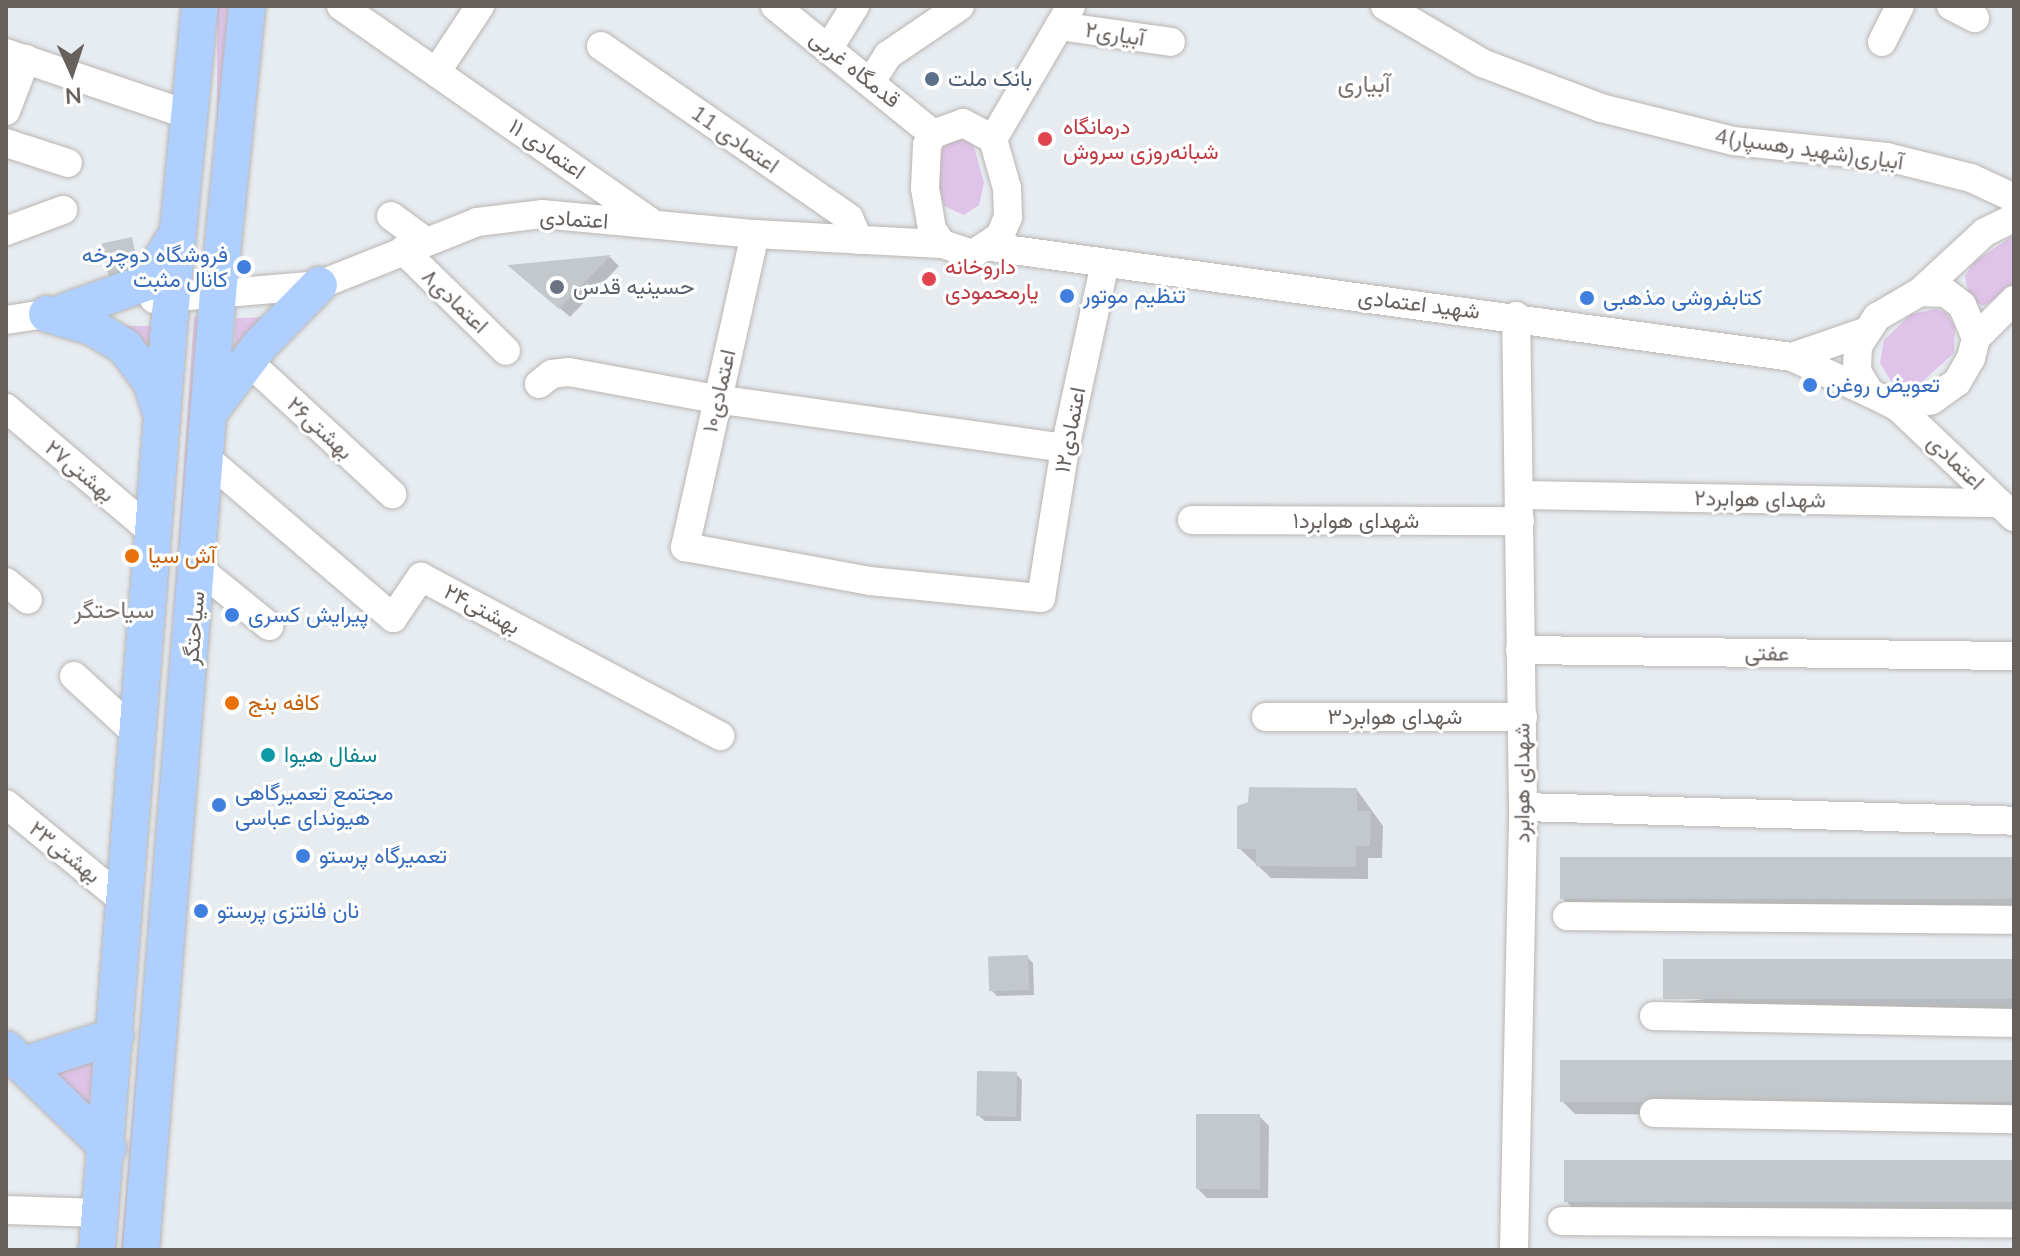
<!DOCTYPE html>
<html>
<head>
<meta charset="utf-8">
<style>
	body { margin:0 }
	#map { position:relative; width:2020px; height:1256px; overflow:hidden; background:#e7ecf1; font-family:Mulish,Vazirmatn,sans-serif }
	div>[style] { position:absolute }
	[style*='--x'] { left:calc(var(--x)*1px); top:calc(var(--y)*1px); width:calc(var(--w)*1px); rotate:calc(var(--a)*1deg) }
	.green>* { inset:0; background:#dfc3e9; transform-origin:0 0 }
	.shadow>* { inset:0; background:#0003 }
	.building>* { inset:0; background:#c3c8cc; transform-origin:0 0 }
	.roads { filter:drop-shadow(0 0 2px #b9b5b2) drop-shadow(0 0 2px #b9b5b2) }
	.minor>* { height:28px; margin:-14px; padding:0 14px; transform-origin:14px; border-radius:14px; background:#fff }
	.major>* { height:36px; margin:-18px; padding:0 18px; transform-origin:18px; border-radius:18px; background:#aecfff }
	.dots>* { width:22px; height:22px; translate:-50% -50%; box-sizing:border-box; border:4px solid #fff; border-radius:50% }
	span { translate:-50% -50%; white-space:nowrap; text-align:center; line-height:1.15; -webkit-text-stroke:6px #fff; paint-order:stroke }
	.street-label { font-size:22px; color:#67615e }
	.service-label { font-size:22px; color:#4e5e75 }
	.left { translate:0 -50%; text-align:left }
	.health-label { font-size:22px; color:#be3a42 }
	.shop-label { font-size:22px; color:#366cbe }
	.right { translate:-100% -50%; text-align:right }
	.worship-label { font-size:22px; color:#5b616d }
	.food-label { font-size:22px; color:#c56008 }
	.culture-label { font-size:22px; color:#0d838f }
	.neighbourhood-label { font-size:24px; color:#7a726f }
	.frame { position:absolute; inset:0; border:8px solid #67615e; pointer-events:none }
	.north { position:absolute; left:32px; top:32px; width:80px; height:80px; -webkit-text-stroke:6px #fff; paint-order:stroke; rotate:177deg; font-size:22px; font-weight:700; line-height:32px; text-align:center; color:#67615e }
	.north::after { content:''; display:block; margin:auto; width:28px; height:36px; background:#67615e; clip-path:polygon(50% 0,100% 100%,50% 72%,0 100%) }
</style>
</head>
<body>
<div id="map">
	<div class="green">
		<div style="left:217px;top:6px;width:12px;height:267px"></div>
		<div style="clip-path:polygon(952px 140px,967px 140px,974px 147px,984px 183px,979px 205px,964px 215px,944px 206px,937px 180px,940px 151px)"></div>
		<div style="clip-path:polygon(2014px 235px,2014px 286px,1984px 306px,1970px 301px,1965px 276px,1974px 262px)"></div>
		<div style="clip-path:polygon(1936px 309px,1946px 312px,1955px 327px,1954px 353px,1923px 381px,1910px 385px,1891px 381px,1880px 363px,1884px 340px,1911px 314px)"></div>
		<div style="clip-path:polygon(194px 316px,204px 318px,129px 1250px,121px 1250px,166px 734px)"></div>
		<div style="clip-path:polygon(271px 317px,234px 348px,236px 318px)"></div>
		<div style="clip-path:polygon(117px 326px,155px 326px,153px 364px)"></div>
		<div style="clip-path:polygon(93px 1062px,89px 1109px,44px 1067px)"></div>
	</div>
	<div class="shadow">
		<div style="clip-path:polygon(131px 240px,145px 280px,118px 286px)"></div>
		<div style="clip-path:polygon(610px 257px,619px 266px,570px 317px,512px 266px)"></div>
		<div style="clip-path:polygon(1357px 790px,1383px 826px,1382px 858px,1368px 858px,1368px 879px,1271px 878px,1239px 848px)"></div>
		<div style="clip-path:polygon(2014px 860px,2014px 913px,1575px 911px,1562px 898px)"></div>
		<div style="clip-path:polygon(1027px 957px,1033px 963px,1034px 995px,997px 996px,991px 990px)"></div>
		<div style="clip-path:polygon(2014px 961px,2014px 1011px,1665px 1004px)"></div>
		<div style="clip-path:polygon(2014px 1063px,2014px 1116px,1575px 1114px,1562px 1101px)"></div>
		<div style="clip-path:polygon(1016px 1074px,1022px 1080px,1021px 1121px,985px 1121px,978px 1115px)"></div>
		<div style="clip-path:polygon(1259px 1116px,1269px 1126px,1268px 1198px,1207px 1198px,1197px 1188px)"></div>
		<div style="clip-path:polygon(2014px 1163px,2014px 1216px,1579px 1214px,1566px 1201px)"></div>
	</div>
	<div class="building">
		<div style="left:132px;top:237px;width:38px;height:31px;rotate:78deg"></div>
		<div style="clip-path:polygon(611px 255px,559px 309px,507px 265px)"></div>
		<div style="clip-path:polygon(1249px 787px,1357px 788px,1357px 811px,1371px 811px,1370px 846px,1356px 846px,1356px 867px,1256px 866px,1256px 849px,1237px 849px,1237px 806px,1248px 802px)"></div>
		<div style="left:1560px;top:857px;width:454px;height:42px"></div>
		<div style="left:1028px;top:955px;width:35px;height:40px;rotate:88deg"></div>
		<div style="left:2014px;top:959px;width:40px;height:351px;rotate:90deg"></div>
		<div style="left:1560px;top:1060px;width:454px;height:42px"></div>
		<div style="left:977px;top:1071px;width:40px;height:45px;rotate:1deg"></div>
		<div style="left:1196px;top:1114px;width:64px;height:75px"></div>
		<div style="left:1564px;top:1160px;width:450px;height:42px"></div>
	</div>
	<div class="roads">
		<div class="minor">
			<div style="--x:341;--y:6;--w:381;--a:34.9"></div>
			<div style="--x:775;--y:6;--w:203;--a:39"></div>
			<div style="--x:1385;--y:6;--w:113;--a:30.4"></div>
			<div style="--x:1482;--y:63;--w:127;--a:20.7"></div>
			<div style="--x:1601;--y:108;--w:136;--a:14"></div>
			<div style="--x:1733;--y:141;--w:155;--a:5.9"></div>
			<div style="--x:1887;--y:157;--w:87;--a:14"></div>
			<div style="--x:1971;--y:178;--w:47;--a:24.9"></div>
			<div style="--x:1951;--y:6;--w:27;--a:27"></div>
			<div style="--x:1059;--y:26;--w:113;--a:8.1"></div>
			<div style="--x:1882;--y:42;--w:40;--a:-63.4"></div>
			<div style="--x:601;--y:46;--w:302;--a:34.7"></div>
			<div style="--x:849;--y:218;--w:24;--a:66"></div>
			<div style="--x:830;--y:46;--w:47;--a:-58"></div>
			<div style="--x:6;--y:53;--w:193;--a:18.7"></div>
			<div style="--x:437;--y:71;--w:78;--a:-56.5"></div>
			<div style="--x:871;--y:82;--w:32;--a:-58"></div>
			<div style="--x:888;--y:55;--w:87;--a:-34.2"></div>
			<div style="--x:6;--y:111;--w:56;--a:-69"></div>
			<div style="--x:963;--y:123;--w:34;--a:28"></div>
			<div style="--x:993;--y:139;--w:51;--a:74.1"></div>
			<div style="--x:1007;--y:188;--w:29;--a:88"></div>
			<div style="--x:1008;--y:217;--w:21;--a:113"></div>
			<div style="--x:1000;--y:236;--w:32;--a:146"></div>
			<div style="--x:973;--y:254;--w:33;--a:-162"></div>
			<div style="--x:942;--y:244;--w:18;--a:-124"></div>
			<div style="--x:932;--y:229;--w:42;--a:-99.7"></div>
			<div style="--x:925;--y:188;--w:43;--a:-87.3"></div>
			<div style="--x:927;--y:145;--w:13;--a:-61"></div>
			<div style="--x:933;--y:134;--w:32;--a:-20"></div>
			<div style="--x:993;--y:139;--w:154;--a:-59.6"></div>
			<div style="--x:6;--y:143;--w:65;--a:17.9"></div>
			<div style="--x:391;--y:216;--w:42;--a:36.3"></div>
			<div style="--x:6;--y:231;--w:61;--a:-20.2"></div>
			<div style="--x:755;--y:234;--w:321;--a:102.6"></div>
			<div style="--x:685;--y:547;--w:188;--a:10.4"></div>
			<div style="--x:870;--y:581;--w:172;--a:5.7"></div>
			<div style="--x:1041;--y:598;--w:152;--a:-80.9"></div>
			<div style="--x:1065;--y:448;--w:189;--a:-77.8"></div>
			<div style="--x:991;--y:247;--w:809;--a:7.82"></div>
			<div style="--x:1792;--y:357;--w:86;--a:24.8"></div>
			<div style="--x:403;--y:250;--w:144;--a:44.4"></div>
			<div style="--x:1920;--y:292;--w:26;--a:2"></div>
			<div style="--x:1946;--y:293;--w:20;--a:37"></div>
			<div style="--x:1962;--y:305;--w:36;--a:67"></div>
			<div style="--x:1976;--y:338;--w:21;--a:104"></div>
			<div style="--x:1971;--y:358;--w:28;--a:120"></div>
			<div style="--x:1957;--y:382;--w:31;--a:144"></div>
			<div style="--x:1932;--y:400;--w:35;--a:168"></div>
			<div style="--x:1898;--y:407;--w:31;--a:-153"></div>
			<div style="--x:1870;--y:393;--w:26;--a:-121"></div>
			<div style="--x:1857;--y:371;--w:25;--a:-88"></div>
			<div style="--x:1858;--y:346;--w:35;--a:-57"></div>
			<div style="--x:1877;--y:317;--w:50;--a:-30.2"></div>
			<div style="--x:1920;--y:292;--w:88;--a:-42.7"></div>
			<div style="--x:1985;--y:232;--w:32;--a:-26"></div>
			<div style="--x:154;--y:299;--w:166;--a:-4.8"></div>
			<div style="--x:319;--y:285;--w:170;--a:-21.7"></div>
			<div style="--x:477;--y:222;--w:65;--a:-7"></div>
			<div style="--x:542;--y:214;--w:214;--a:5.4"></div>
			<div style="--x:755;--y:234;--w:187;--a:3.1"></div>
			<div style="--x:6;--y:320;--w:60;--a:-8.7"></div>
			<div style="--x:1976;--y:338;--w:54;--a:-45"></div>
			<div style="--x:1792;--y:357;--w:76;--a:-19.1"></div>
			<div style="--x:249;--y:362;--w:195;--a:42.7"></div>
			<div style="--x:539;--y:384;--w:16;--a:-38"></div>
			<div style="--x:552;--y:374;--w:17;--a:-7"></div>
			<div style="--x:569;--y:372;--w:149;--a:10.4"></div>
			<div style="--x:716;--y:399;--w:352;--a:8"></div>
			<div style="--x:1898;--y:407;--w:160;--a:43.5"></div>
			<div style="--x:6;--y:408;--w:194;--a:40.2"></div>
			<div style="--x:207;--y:459;--w:245;--a:40.5"></div>
			<div style="--x:393;--y:618;--w:50;--a:-55.7"></div>
			<div style="--x:421;--y:577;--w:339;--a:28"></div>
			<div style="--x:1521;--y:495;--w:478;--a:1"></div>
			<div style="--x:1192;--y:520;--w:328;--a:0.2"></div>
			<div style="--x:198;--y:568;--w:92;--a:39.2"></div>
			<div style="--x:6;--y:582;--w:28;--a:39"></div>
			<div style="--x:1520;--y:650;--w:494;--a:0.7"></div>
			<div style="--x:74;--y:676;--w:84;--a:42.6"></div>
			<div style="--x:1266;--y:717;--w:257;--a:0"></div>
			<div style="--x:6;--y:804;--w:153;--a:39.4"></div>
			<div style="--x:1523;--y:807;--w:491;--a:1.6"></div>
			<div style="--x:1567;--y:916;--w:447;--a:0.5"></div>
			<div style="--x:1654;--y:1016;--w:360;--a:1.1"></div>
			<div style="--x:1654;--y:1113;--w:360;--a:1"></div>
			<div style="--x:6;--y:1210;--w:95;--a:1.8"></div>
			<div style="--x:1562;--y:1221;--w:452;--a:0.3"></div>
			<div style="--x:1514;--y:1250;--w:443;--a:-88.8"></div>
			<div style="--x:1523;--y:807;--w:491;--a:-90.8"></div>
		</div>
		<div class="major">
			<div style="--x:66;--y:311;--w:87;--a:-19.5"></div>
			<div style="--x:148;--y:282;--w:49;--a:-59.2"></div>
			<div style="--x:47;--y:314;--w:47;--a:16.1"></div>
			<div style="--x:92;--y:327;--w:39;--a:31"></div>
			<div style="--x:125;--y:347;--w:44;--a:53.4"></div>
			<div style="--x:151;--y:382;--w:29;--a:72"></div>
			<div style="--x:211;--y:410;--w:81;--a:-53"></div>
			<div style="--x:260;--y:345;--w:84;--a:-45.5"></div>
			<div style="--x:6;--y:1049;--w:142;--a:44.1"></div>
			<div style="--x:24;--y:1065;--w:96;--a:-17.7"></div>
			<div style="--x:97;--y:1250;--w:938;--a:-85.54"></div>
			<div style="--x:170;--y:315;--w:310;--a:-84.5"></div>
			<div style="--x:141;--y:1250;--w:960;--a:-85.4"></div>
			<div style="--x:218;--y:293;--w:288;--a:-84.2"></div>
		</div>
	</div>
	<div class="dots">
		<div style="left:932px;top:79px;background:#5c6f8a"></div>
		<div style="left:1045px;top:139px;background:#e0444e"></div>
		<div style="left:244px;top:267px;background:#3f7fe0"></div>
		<div style="left:929px;top:279px;background:#e0444e"></div>
		<div style="left:557px;top:287px;background:#6b7280"></div>
		<div style="left:1067px;top:296px;background:#3f7fe0"></div>
		<div style="left:1587px;top:298px;background:#3f7fe0"></div>
		<div style="left:1810px;top:385px;background:#3f7fe0"></div>
		<div style="left:132px;top:556px;background:#e8710a"></div>
		<div style="left:232px;top:615px;background:#3f7fe0"></div>
		<div style="left:232px;top:703px;background:#e8710a"></div>
		<div style="left:268px;top:755px;background:#0f9aa8"></div>
		<div style="left:219px;top:805px;background:#3f7fe0"></div>
		<div style="left:303px;top:856px;background:#3f7fe0"></div>
		<div style="left:201px;top:911px;background:#3f7fe0"></div>
	</div>
	<div class="street-label">
		<span style="left:1115px;top:34px;rotate:9deg">آبیاری۲</span>
		<span style="left:855px;top:69px;rotate:39deg">قدمگاه غربی</span>
		<span style="left:735px;top:139px;rotate:35deg">11 اعتمادی</span>
		<span style="left:547px;top:149px;rotate:35deg">۱۱ اعتمادی</span>
		<span style="left:1809px;top:149px;rotate:8deg">4آبیاری(شهید رهسپار)</span>
		<span style="left:574px;top:219px;rotate:4deg">اعتمادی</span>
		<span style="left:455px;top:301px;rotate:44deg">اعتمادی۸</span>
		<span style="left:1419px;top:304px;rotate:7deg">شهید اعتمادی</span>
		<span style="left:719px;top:391px;rotate:-77deg">اعتمادی۱۰</span>
		<span style="left:320px;top:428px;rotate:43deg">۲۶بهشتی</span>
		<span style="left:1070px;top:430px;rotate:-79deg">اعتمادی۱۲</span>
		<span style="left:1956px;top:462px;rotate:44deg">اعتمادی</span>
		<span style="left:80px;top:471px;rotate:40deg">۲۷بهشتی</span>
		<span style="left:1760px;top:499px;rotate:1deg">شهدای هوابرد۲</span>
		<span style="left:1356px;top:521px">شهدای هوابرد۱</span>
		<span style="left:482px;top:609px;rotate:28deg">۲۴بهشتی</span>
		<span style="left:194px;top:628px;rotate:-85deg">سیاحتگر</span>
		<span style="left:1767px;top:653px;rotate:1deg">عفتی</span>
		<span style="left:1395px;top:717px">۳شهدای هوابرد</span>
		<span style="left:1522px;top:783px;rotate:-90deg">شهدای هوابرد</span>
		<span style="left:65px;top:852px;rotate:39deg">۲۳بهشتی</span>
	</div>
	<div class="service-label">
		<span class="left" style="left:948px;top:79px">بانک ملت</span>
	</div>
	<div class="health-label">
		<span class="left" style="left:1063px;top:139px">درمانگاه<br>شبانه‌روزی سروش</span>
		<span class="left" style="left:945px;top:279px">داروخانه<br>یارمحمودی</span>
	</div>
	<div class="shop-label">
		<span class="right" style="left:228px;top:267px">فروشگاه دوچرخه<br>کانال مثبت</span>
		<span class="left" style="left:1083px;top:296px">تنظیم موتور</span>
		<span class="left" style="left:1603px;top:298px">کتابفروشی مذهبی</span>
		<span class="left" style="left:1826px;top:385px">تعویض روغن</span>
		<span class="left" style="left:248px;top:615px">پیرایش کسری</span>
		<span class="left" style="left:235px;top:805px">مجتمع تعمیرگاهی<br>هیوندای عباسی</span>
		<span class="left" style="left:319px;top:856px">تعمیرگاه پرستو</span>
		<span class="left" style="left:217px;top:911px">نان فانتزی پرستو</span>
	</div>
	<div class="worship-label">
		<span class="left" style="left:573px;top:287px">حسینیه قدس</span>
	</div>
	<div class="food-label">
		<span class="left" style="left:148px;top:556px">آش سیا</span>
		<span class="left" style="left:248px;top:703px">کافه بنج</span>
	</div>
	<div class="culture-label">
		<span class="left" style="left:284px;top:755px">سفال هیوا</span>
	</div>
	<div class="neighbourhood-label">
		<span style="left:1364px;top:84px">آبیاری</span>
		<span style="left:114px;top:610px">سیاحتگر</span>
	</div>
	<div class="frame"></div>
	<div class="north">N</div>
</div>
</body>
</html>
